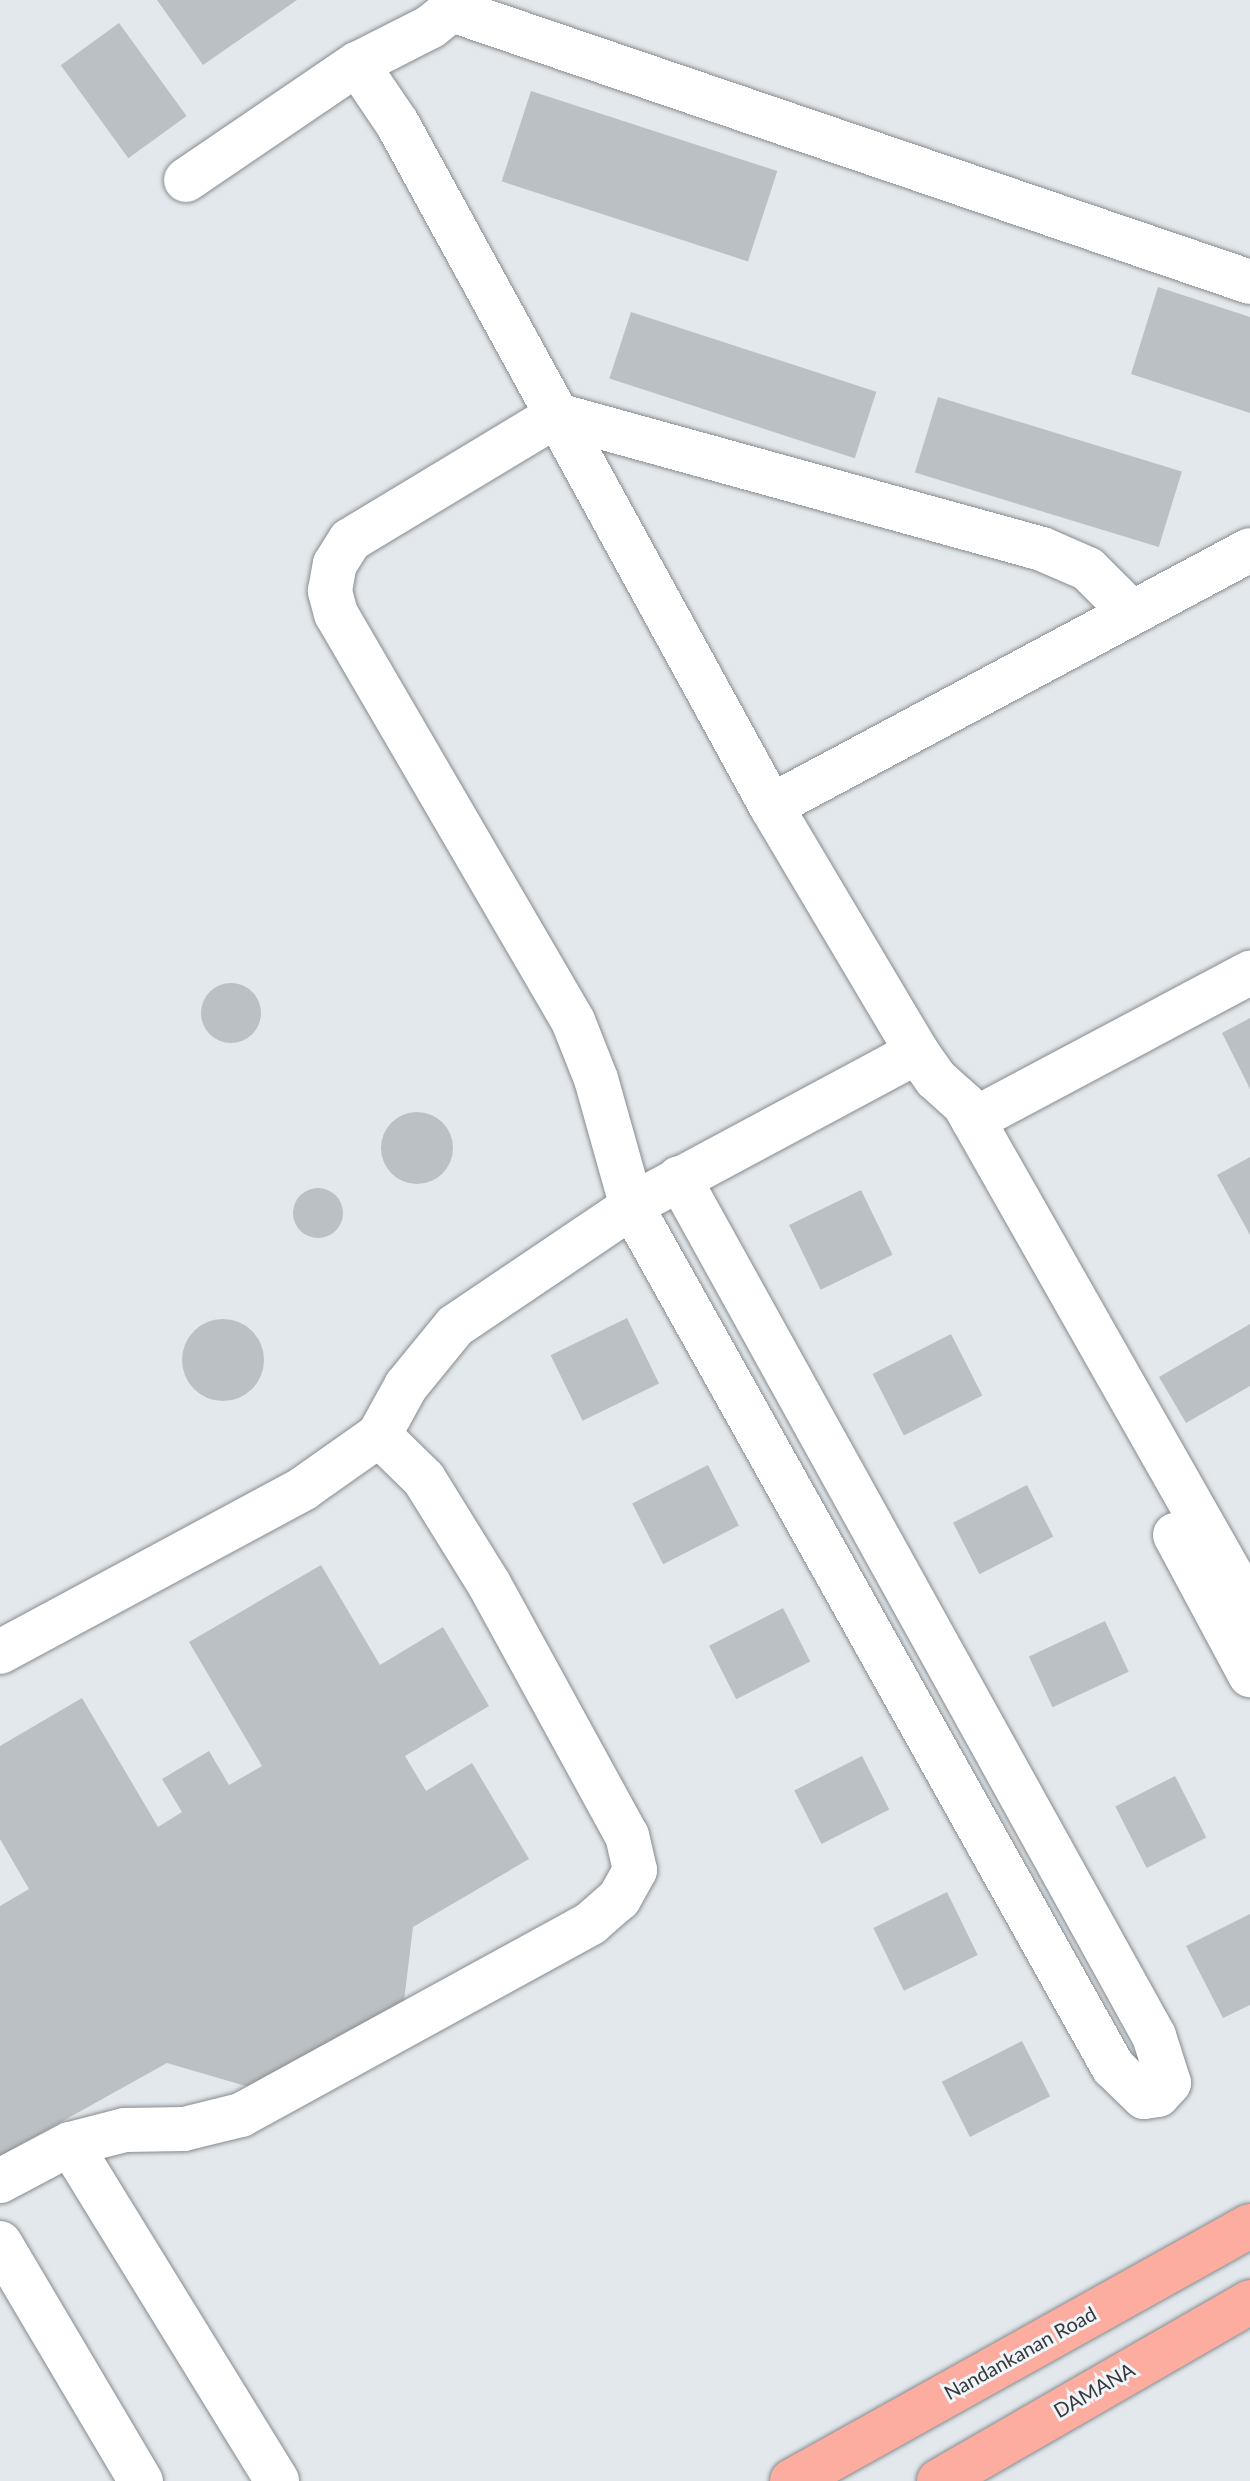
<!DOCTYPE html>
<html>
<head>
<meta charset="utf-8">
<style>
	body { margin:0 }
	#map { position:relative; width:1250px; height:2481px; overflow:hidden; background:#e2e8ec; font-family:Lato,sans-serif }
	div>[style] { position:absolute }
	[style*='--x'] { left:calc(var(--x)*1px); top:calc(var(--y)*1px); width:calc(var(--w)*1px); rotate:calc(var(--a)*1deg) }
	.building>* { inset:0; background:#bbc0c4; transform-origin:0 0 }
	.round { border-radius:50% }
	.roads { filter:drop-shadow(0 0 2px #868b8f) drop-shadow(0 0 2px #868b8f) }
	.minor>* { height:44px; margin:-22px; padding:0 22px; transform-origin:22px; border-radius:22px; background:#fff }
	.major>* { height:44px; margin:-22px; padding:0 22px; transform-origin:22px; border-radius:22px; background:#fdad9f }
	span { translate:-50% -50%; white-space:nowrap; text-align:center; line-height:1.15; -webkit-text-stroke:6px #f0f5fa; paint-order:stroke }
	.street-label { font-size:20px; color:#36383a }
</style>
</head>
<body>
<div id="map">
	<div class="building">
		<div style="clip-path:polygon(157px 0,297px 0,203px 65px)"></div>
		<div style="left:119px;top:23px;width:115px;height:72px;rotate:54deg"></div>
		<div style="left:531px;top:91px;width:259px;height:95px;rotate:18deg"></div>
		<div style="clip-path:polygon(1158px 287px,1250px 317px,1250px 413px,1131px 374px)"></div>
		<div style="left:631px;top:312px;width:258px;height:70px;rotate:18deg"></div>
		<div style="left:938px;top:397px;width:255px;height:79px;rotate:17deg"></div>
		<div class="round" style="left:201px;top:983px;width:60px;height:60px"></div>
		<div style="clip-path:polygon(1250px 1018px,1250px 1089px,1222px 1033px)"></div>
		<div class="round" style="left:381px;top:1112px;width:72px;height:72px"></div>
		<div style="clip-path:polygon(1250px 1157px,1250px 1235px,1217px 1175px)"></div>
		<div class="round" style="left:293px;top:1188px;width:50px;height:50px"></div>
		<div style="left:861px;top:1190px;width:72px;height:80px;rotate:64deg"></div>
		<div style="left:627px;top:1318px;width:73px;height:85px;rotate:64deg"></div>
		<div class="round" style="left:182px;top:1319px;width:82px;height:82px"></div>
		<div style="clip-path:polygon(1250px 1324px,1250px 1386px,1186px 1423px,1159px 1377px)"></div>
		<div style="left:951px;top:1334px;width:69px;height:88px;rotate:63deg"></div>
		<div style="left:708px;top:1465px;width:68px;height:85px;rotate:63deg"></div>
		<div style="left:1027px;top:1485px;width:58px;height:83px;rotate:63deg"></div>
		<div style="clip-path:polygon(321px 1565px,380px 1665px,443px 1627px,489px 1706px,405px 1756px,426px 1791px,472px 1763px,529px 1859px,413px 1927px,404px 2001px,249px 2087px,167px 2063px,0 2156px,0 1906px,29px 1889px,0 1839px,0 1746px,82px 1698px,158px 1827px,182px 1812px,162px 1779px,209px 1751px,229px 1785px,262px 1766px,189px 1642px)"></div>
		<div style="left:783px;top:1608px;width:60px;height:83px;rotate:63deg"></div>
		<div style="left:1105px;top:1621px;width:56px;height:84px;rotate:65deg"></div>
		<div style="left:862px;top:1756px;width:60px;height:76px;rotate:63deg"></div>
		<div style="left:1175px;top:1776px;width:69px;height:67px;rotate:63deg"></div>
		<div style="left:947px;top:1892px;width:70px;height:82px;rotate:64deg"></div>
		<div style="clip-path:polygon(1250px 1914px,1250px 2005px,1223px 2018px,1186px 1946px)"></div>
		<div style="left:1022px;top:2041px;width:62px;height:90px;rotate:63deg"></div>
	</div>
	<div class="roads">
		<div class="minor">
			<div style="--x:464;--y:0;--w:43;--a:141.5"></div>
			<div style="--x:430;--y:27;--w:82;--a:153.1"></div>
			<div style="--x:357;--y:64;--w:71;--a:55.9"></div>
			<div style="--x:397;--y:123;--w:779;--a:61.3"></div>
			<div style="--x:771;--y:806;--w:286;--a:59.3"></div>
			<div style="--x:917;--y:1052;--w:33;--a:55"></div>
			<div style="--x:936;--y:1079;--w:38;--a:42"></div>
			<div style="--x:964;--y:1104;--w:579;--a:60.43"></div>
			<div style="--x:452;--y:10;--w:843;--a:18.82"></div>
			<div style="--x:186;--y:180;--w:207;--a:-34.2"></div>
			<div style="--x:771;--y:806;--w:543;--a:-28.12"></div>
			<div style="--x:973;--y:1120;--w:314;--a:-28"></div>
			<div style="--x:679;--y:1178;--w:981;--a:61.03"></div>
			<div style="--x:1154;--y:2036;--w:49;--a:72.3"></div>
			<div style="--x:1169;--y:2083;--w:16;--a:133"></div>
			<div style="--x:1158;--y:2095;--w:14;--a:172"></div>
			<div style="--x:1144;--y:2097;--w:43;--a:-135.9"></div>
			<div style="--x:1113;--y:2067;--w:985;--a:-119.22"></div>
			<div style="--x:632;--y:1207;--w:133;--a:-105.7"></div>
			<div style="--x:596;--y:1079;--w:62;--a:-111.6"></div>
			<div style="--x:573;--y:1021;--w:471;--a:-120.2"></div>
			<div style="--x:336;--y:614;--w:24;--a:-105"></div>
			<div style="--x:330;--y:591;--w:27;--a:-80"></div>
			<div style="--x:335;--y:564;--w:28;--a:-58"></div>
			<div style="--x:350;--y:540;--w:242;--a:-31.1"></div>
			<div style="--x:557;--y:415;--w:503;--a:15.44"></div>
			<div style="--x:1042;--y:549;--w:50;--a:23.5"></div>
			<div style="--x:1088;--y:569;--w:62;--a:45"></div>
			<div style="--x:1175;--y:1535;--w:159;--a:61.8"></div>
			<div style="--x:0;--y:1652;--w:345;--a:-28.3"></div>
			<div style="--x:304;--y:1488;--w:92;--a:-35.2"></div>
			<div style="--x:379;--y:1435;--w:56;--a:-61.1"></div>
			<div style="--x:406;--y:1386;--w:77;--a:-50.8"></div>
			<div style="--x:455;--y:1326;--w:227;--a:-34"></div>
			<div style="--x:643;--y:1199;--w:311;--a:-28.2"></div>
			<div style="--x:70;--y:2144;--w:395;--a:58.4"></div>
			<div style="--x:0;--y:2181;--w:79;--a:-27.9"></div>
			<div style="--x:70;--y:2144;--w:57;--a:-14.3"></div>
			<div style="--x:125;--y:2130;--w:59;--a:-1"></div>
			<div style="--x:184;--y:2129;--w:59;--a:-13.8"></div>
			<div style="--x:241;--y:2115;--w:399;--a:-28.7"></div>
			<div style="--x:591;--y:1923;--w:37;--a:-41"></div>
			<div style="--x:619;--y:1899;--w:33;--a:-61"></div>
			<div style="--x:635;--y:1870;--w:35;--a:-103"></div>
			<div style="--x:627;--y:1836;--w:287;--a:-118.7"></div>
			<div style="--x:489;--y:1584;--w:123;--a:-121.8"></div>
			<div style="--x:424;--y:1479;--w:63;--a:-135.6"></div>
			<div style="--x:0;--y:2243;--w:277;--a:59.4"></div>
		</div>
		<div class="major">
			<div style="--x:792;--y:2481;--w:524;--a:-29.11"></div>
			<div style="--x:939;--y:2481;--w:359;--a:-29.9"></div>
		</div>
	</div>
	<div class="street-label">
		<span style="left:1020px;top:2353px;rotate:-29deg">Nandankanan Road</span>
		<span style="left:1094px;top:2390px;rotate:-30deg">DAMANA</span>
	</div>
</div>
</body>
</html>
